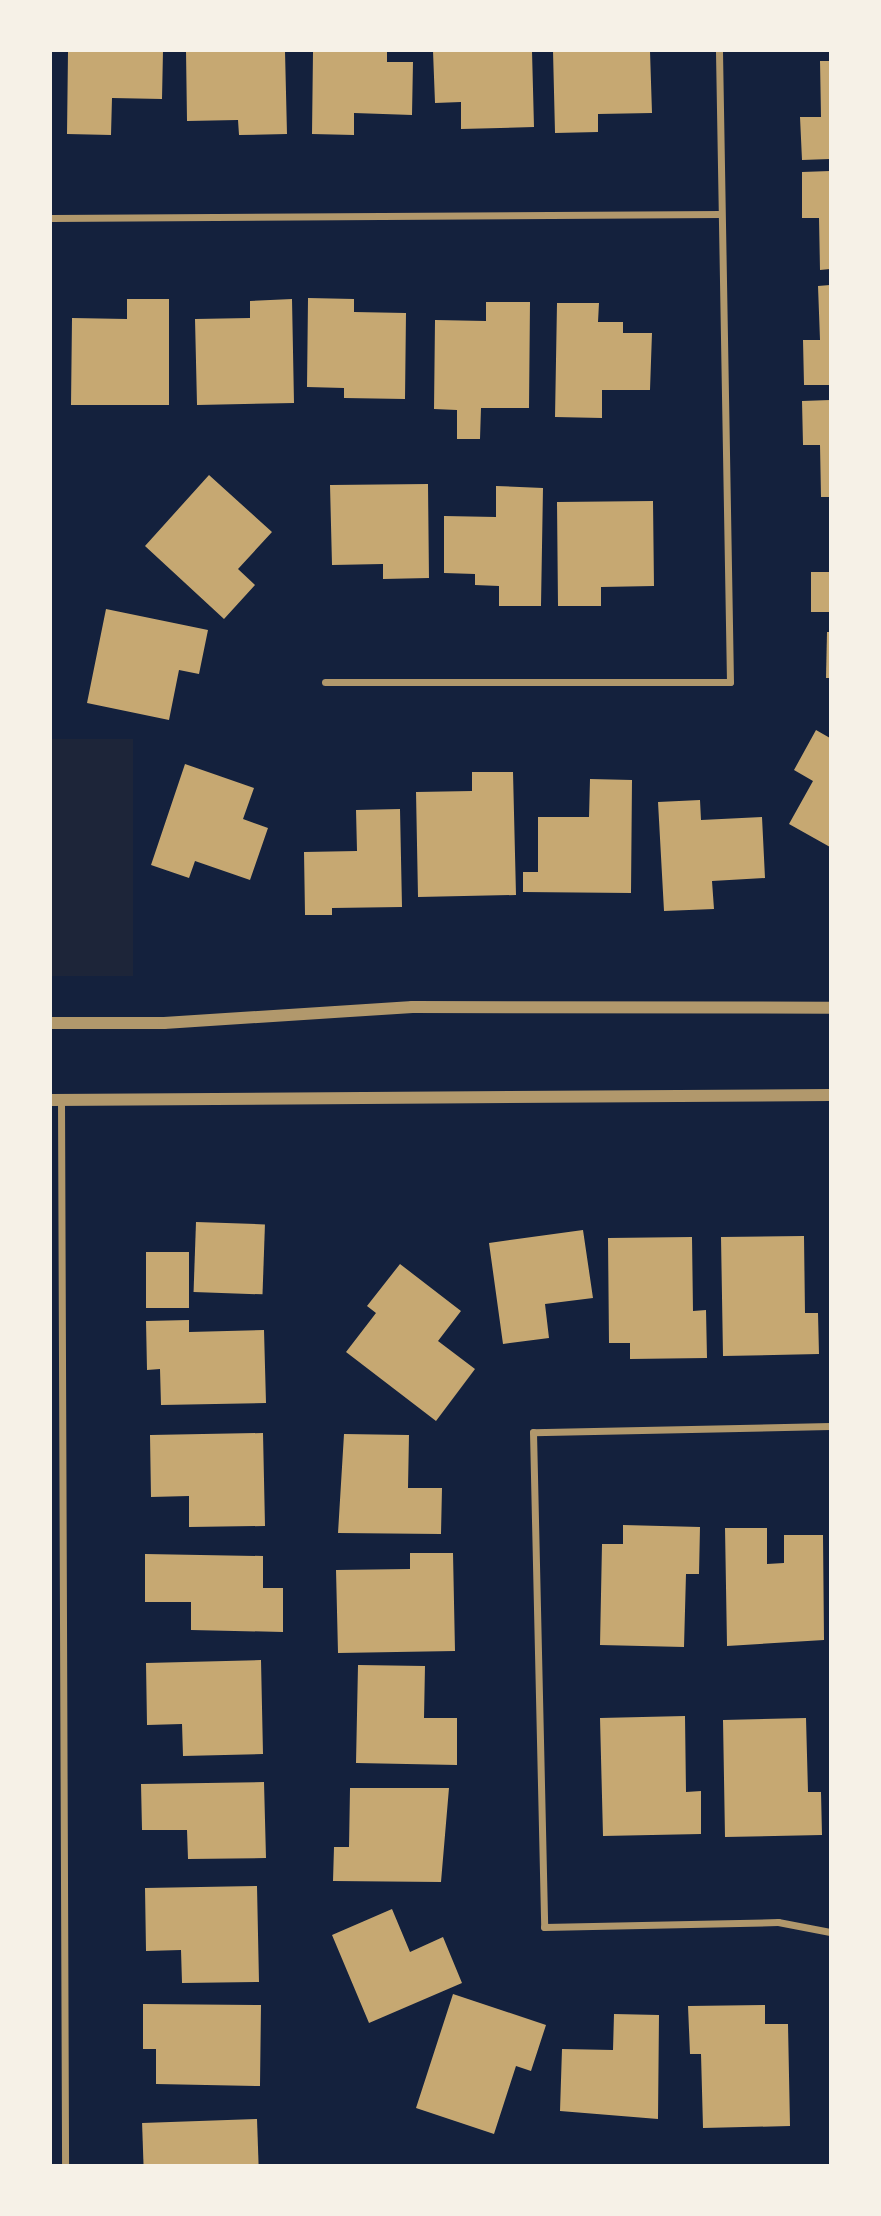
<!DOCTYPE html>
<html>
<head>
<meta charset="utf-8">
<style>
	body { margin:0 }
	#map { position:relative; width:881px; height:2216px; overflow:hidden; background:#14213d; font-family:Signika,sans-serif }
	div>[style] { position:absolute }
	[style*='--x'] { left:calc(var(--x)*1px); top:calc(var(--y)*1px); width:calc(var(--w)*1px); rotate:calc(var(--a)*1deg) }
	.green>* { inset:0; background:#1d2539; transform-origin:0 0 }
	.building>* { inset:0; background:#c6a872; transform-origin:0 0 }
	.minor>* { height:7px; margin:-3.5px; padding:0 3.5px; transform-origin:3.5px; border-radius:3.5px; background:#b1986c }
	.tertiary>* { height:12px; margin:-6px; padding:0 6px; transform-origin:6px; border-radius:6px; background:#b1986c }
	span { translate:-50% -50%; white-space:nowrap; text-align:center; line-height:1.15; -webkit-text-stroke:7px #f6f1e7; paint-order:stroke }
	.frame { position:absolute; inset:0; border:52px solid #f6f1e7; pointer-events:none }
</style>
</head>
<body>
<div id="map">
	<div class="green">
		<div style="left:51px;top:739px;width:82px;height:237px"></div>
	</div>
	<div class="building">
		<div style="clip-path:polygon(68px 51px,163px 51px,162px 99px,112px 98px,111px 135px,67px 134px)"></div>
		<div style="clip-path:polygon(186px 51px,285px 51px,287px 134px,239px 135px,238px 120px,187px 121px)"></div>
		<div style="clip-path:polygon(313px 51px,387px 51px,387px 62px,413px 62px,412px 115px,354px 113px,354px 135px,312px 134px)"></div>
		<div style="clip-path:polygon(433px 51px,532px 51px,534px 127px,461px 129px,461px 102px,435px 103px)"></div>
		<div style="clip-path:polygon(553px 51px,650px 51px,652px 113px,598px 114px,598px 132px,555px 133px)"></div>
		<div style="clip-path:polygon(820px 61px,830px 61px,830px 159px,802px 160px,800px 117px,821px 117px)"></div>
		<div style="clip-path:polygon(830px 171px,830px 269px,820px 270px,819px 218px,802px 218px,802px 172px)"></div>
		<div style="clip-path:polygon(830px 285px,830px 385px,804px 385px,803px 340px,820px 340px,818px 286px)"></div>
		<div style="clip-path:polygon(308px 298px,354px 299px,354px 312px,406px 313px,405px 399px,344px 398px,344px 388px,307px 387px)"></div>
		<div style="clip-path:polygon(127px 299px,169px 299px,169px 405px,71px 405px,72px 318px,127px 319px)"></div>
		<div style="clip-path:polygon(292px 299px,294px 403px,197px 405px,195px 319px,250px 318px,250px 301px)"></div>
		<div style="clip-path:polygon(486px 302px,530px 302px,529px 408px,481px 408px,480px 439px,457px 439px,457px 410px,434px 409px,435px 320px,486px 321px)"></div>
		<div style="clip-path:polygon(557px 303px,599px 303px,598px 322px,623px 322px,623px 333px,652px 333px,650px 390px,602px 390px,602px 418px,555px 417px)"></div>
		<div style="clip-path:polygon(830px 400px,830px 497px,821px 497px,820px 445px,803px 445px,802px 401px)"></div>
		<div style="clip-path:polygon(209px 475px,272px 532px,238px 569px,255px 585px,224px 619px,145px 546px)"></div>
		<div style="clip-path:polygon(428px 484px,429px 578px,383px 579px,383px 564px,332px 565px,330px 485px)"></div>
		<div style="clip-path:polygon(496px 486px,543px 488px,541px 606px,499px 606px,499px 586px,475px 585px,475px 574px,444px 573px,444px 516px,496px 517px)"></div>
		<div style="clip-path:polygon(653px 501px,654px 586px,601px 587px,601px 606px,558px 606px,557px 502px)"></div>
		<div style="left:811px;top:572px;width:19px;height:40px"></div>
		<div style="clip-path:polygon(106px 609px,208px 630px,199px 674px,179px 670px,169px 720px,87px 703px)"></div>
		<div style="clip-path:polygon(827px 632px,830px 632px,830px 678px,826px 678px)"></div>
		<div style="clip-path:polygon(816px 730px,830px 738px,830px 847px,789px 824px,813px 781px,794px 770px)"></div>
		<div style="clip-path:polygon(185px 764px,254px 788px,243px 819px,268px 828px,250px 880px,195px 861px,189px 878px,151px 865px)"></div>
		<div style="clip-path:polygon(472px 772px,513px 772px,516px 895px,418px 897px,416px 792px,472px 791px)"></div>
		<div style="clip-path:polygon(590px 779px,632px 780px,631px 893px,523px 892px,523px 872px,538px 872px,538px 817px,589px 817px)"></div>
		<div style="clip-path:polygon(700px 800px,701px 820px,762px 817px,765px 878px,712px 881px,714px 909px,664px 911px,658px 802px)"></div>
		<div style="clip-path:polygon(400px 809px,402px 907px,332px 908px,332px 915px,305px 915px,304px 852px,357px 851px,356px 810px)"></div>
		<div style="left:196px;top:1222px;width:69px;height:70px;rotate:2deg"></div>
		<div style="clip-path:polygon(583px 1230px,593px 1298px,545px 1304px,549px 1338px,503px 1344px,489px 1243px)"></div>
		<div style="clip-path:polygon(804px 1236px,805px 1313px,818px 1313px,819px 1354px,723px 1356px,721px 1237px)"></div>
		<div style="clip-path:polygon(692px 1237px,693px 1311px,706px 1310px,707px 1358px,630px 1359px,630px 1343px,609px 1343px,608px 1238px)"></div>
		<div style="left:146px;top:1252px;width:43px;height:56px"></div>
		<div style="clip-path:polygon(400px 1264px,461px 1311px,438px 1341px,475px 1369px,436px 1421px,346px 1352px,376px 1313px,367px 1306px)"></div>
		<div style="clip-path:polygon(189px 1320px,189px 1332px,264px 1330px,266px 1403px,161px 1405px,160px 1369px,147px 1370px,146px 1321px)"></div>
		<div style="clip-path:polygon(263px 1433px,265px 1526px,189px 1527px,189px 1496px,151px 1497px,150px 1435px)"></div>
		<div style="clip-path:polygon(344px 1434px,409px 1435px,408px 1488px,442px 1488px,441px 1534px,338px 1533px)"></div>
		<div style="clip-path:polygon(623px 1525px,700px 1527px,699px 1574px,686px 1574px,684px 1647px,600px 1645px,602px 1544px,623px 1544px)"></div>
		<div style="clip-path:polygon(725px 1528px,767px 1528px,767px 1564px,784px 1563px,784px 1535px,823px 1535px,824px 1640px,727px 1646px)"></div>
		<div style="clip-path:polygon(410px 1553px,453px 1553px,455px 1651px,338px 1653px,336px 1570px,410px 1569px)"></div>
		<div style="clip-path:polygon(145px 1554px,263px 1556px,263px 1588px,283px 1588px,283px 1632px,191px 1630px,191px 1602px,145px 1602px)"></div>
		<div style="clip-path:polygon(261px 1660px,263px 1754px,183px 1756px,182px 1724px,147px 1725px,146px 1663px)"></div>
		<div style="clip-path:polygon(358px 1665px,425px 1666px,424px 1718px,457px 1718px,457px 1765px,356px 1763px)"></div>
		<div style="clip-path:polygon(685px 1716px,686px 1792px,701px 1791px,701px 1834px,603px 1836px,600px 1718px)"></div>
		<div style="clip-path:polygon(806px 1718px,808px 1792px,821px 1792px,822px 1835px,725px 1837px,723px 1720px)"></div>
		<div style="clip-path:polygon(264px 1782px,266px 1858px,188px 1859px,187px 1830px,142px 1830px,141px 1784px)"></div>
		<div style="clip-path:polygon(350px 1788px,449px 1788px,441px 1882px,333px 1881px,334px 1847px,349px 1847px)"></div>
		<div style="clip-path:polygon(257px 1886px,259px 1982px,182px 1983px,181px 1950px,146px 1951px,145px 1888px)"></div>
		<div style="clip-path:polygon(392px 1909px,410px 1952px,443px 1937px,462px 1983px,369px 2023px,332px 1935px)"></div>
		<div style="clip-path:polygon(453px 1994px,546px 2025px,531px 2071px,516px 2066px,494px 2134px,416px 2108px)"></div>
		<div style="clip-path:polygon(143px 2004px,261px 2005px,260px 2086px,156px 2084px,156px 2049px,143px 2049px)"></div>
		<div style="clip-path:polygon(765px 2005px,765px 2024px,788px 2024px,790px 2126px,703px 2128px,701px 2054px,690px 2054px,688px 2006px)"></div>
		<div style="clip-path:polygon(614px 2014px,659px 2015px,658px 2119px,560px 2111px,562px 2049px,613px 2050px)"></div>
		<div style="left:257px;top:2119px;width:46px;height:115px;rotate:88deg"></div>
	</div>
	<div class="minor">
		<div style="--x:51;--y:218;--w:670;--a:-0.34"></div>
		<div style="--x:325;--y:682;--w:405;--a:0"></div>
		<div style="--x:730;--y:682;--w:631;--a:-91"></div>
		<div style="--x:61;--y:1100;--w:1065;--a:89.78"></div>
		<div style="--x:830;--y:1426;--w:297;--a:178.8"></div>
		<div style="--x:533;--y:1432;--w:495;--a:88.7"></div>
		<div style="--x:544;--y:1927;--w:234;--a:-1.2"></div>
		<div style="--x:778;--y:1922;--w:53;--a:10.9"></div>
	</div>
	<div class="tertiary">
		<div style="--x:51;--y:1023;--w:113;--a:0"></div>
		<div style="--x:164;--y:1023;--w:249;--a:-3.7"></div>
		<div style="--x:412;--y:1007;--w:418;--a:0.1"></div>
		<div style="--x:51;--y:1100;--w:779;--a:-0.37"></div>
	</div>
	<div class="frame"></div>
</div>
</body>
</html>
